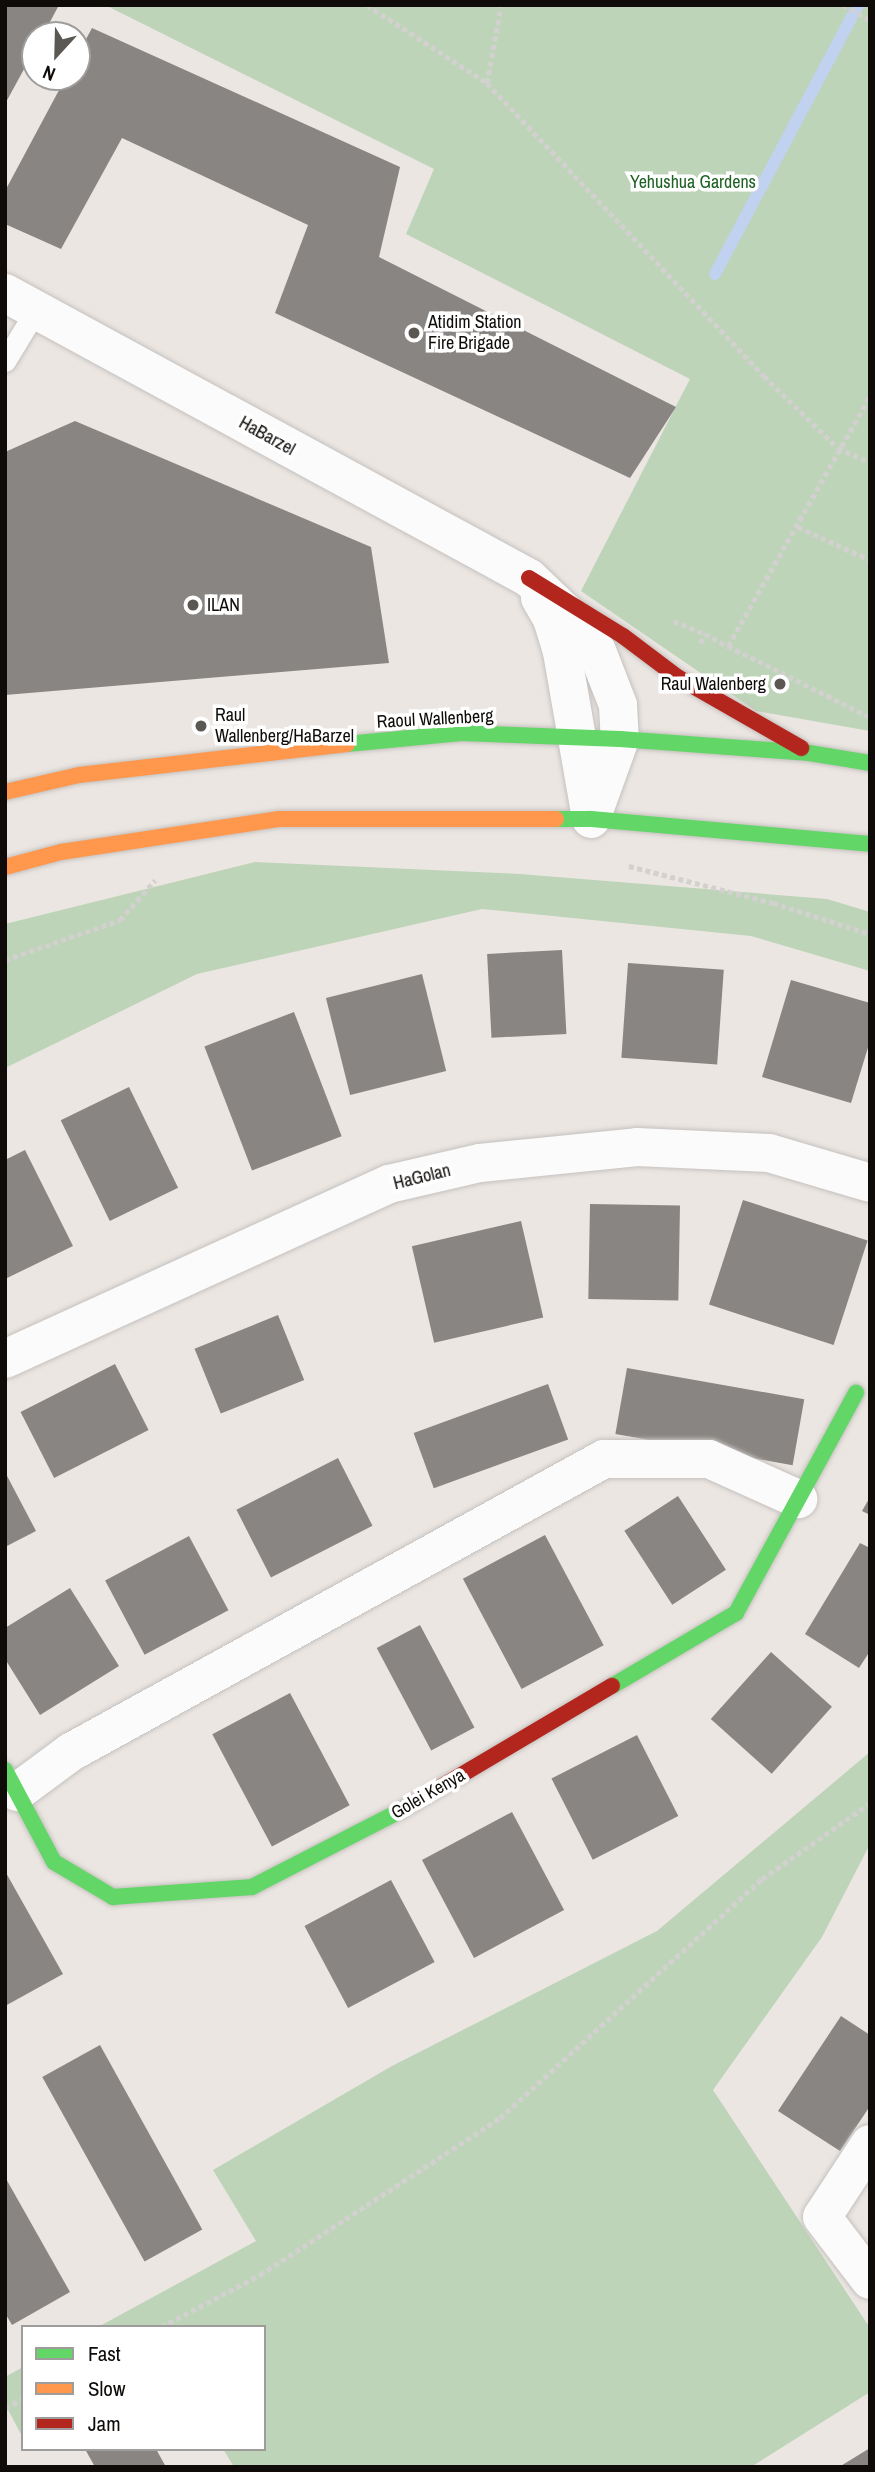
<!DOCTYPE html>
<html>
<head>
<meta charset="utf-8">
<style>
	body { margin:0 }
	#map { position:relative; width:875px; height:2472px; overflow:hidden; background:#ebe6e2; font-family:"Archivo Narrow",sans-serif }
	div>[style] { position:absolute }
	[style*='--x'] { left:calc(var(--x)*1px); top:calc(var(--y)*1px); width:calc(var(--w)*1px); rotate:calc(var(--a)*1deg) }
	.green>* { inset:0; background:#bdd4b8 }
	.stream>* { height:12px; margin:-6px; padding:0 6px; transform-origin:6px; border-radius:6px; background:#c0d2f0 }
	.building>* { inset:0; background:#898582; transform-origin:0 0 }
	.path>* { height:4.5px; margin-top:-2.25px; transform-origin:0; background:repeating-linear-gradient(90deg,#d2d1d0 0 5px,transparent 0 8.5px) }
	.roads { filter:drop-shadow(0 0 2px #c5c1be) drop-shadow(0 0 2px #c5c1be) }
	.lane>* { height:21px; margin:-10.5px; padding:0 10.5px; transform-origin:10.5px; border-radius:10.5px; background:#fcfbfb }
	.street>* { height:38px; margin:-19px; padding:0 19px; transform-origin:19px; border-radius:19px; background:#fcfbfb }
	.fast>* { height:16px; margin:-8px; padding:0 8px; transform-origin:8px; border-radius:8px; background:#63d668 }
	.slow>* { height:16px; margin:-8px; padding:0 8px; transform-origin:8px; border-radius:8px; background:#ff974d }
	.jam>* { height:16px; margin:-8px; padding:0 8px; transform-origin:8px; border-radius:8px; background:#b3261e }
	.dots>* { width:19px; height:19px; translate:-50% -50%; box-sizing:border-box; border:4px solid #fff; border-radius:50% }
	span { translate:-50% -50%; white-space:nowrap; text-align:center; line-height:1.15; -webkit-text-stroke:7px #fff; paint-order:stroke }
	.park-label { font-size:18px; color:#1e6123 }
	.poi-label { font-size:18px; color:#0e0b08 }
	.left { translate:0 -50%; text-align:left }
	.right { translate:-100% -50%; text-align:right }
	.street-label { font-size:18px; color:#0e0b08 }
	.frame { position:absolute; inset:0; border:7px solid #0e0b08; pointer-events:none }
	.legend { position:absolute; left:21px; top:2325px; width:245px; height:126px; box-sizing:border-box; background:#fff; border:2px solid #9f9d9c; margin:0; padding:9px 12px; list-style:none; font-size:21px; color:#0e0b08 }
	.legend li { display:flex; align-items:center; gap:14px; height:35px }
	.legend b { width:35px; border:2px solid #9f9d9c }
	.north { position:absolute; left:21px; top:21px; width:70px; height:70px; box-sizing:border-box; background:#fff; border:2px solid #9f9d9c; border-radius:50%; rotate:202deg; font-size:19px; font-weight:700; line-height:28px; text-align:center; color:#0e0b08 }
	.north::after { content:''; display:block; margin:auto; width:24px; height:32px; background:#5b5854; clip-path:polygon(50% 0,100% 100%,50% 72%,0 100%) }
</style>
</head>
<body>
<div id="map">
	<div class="green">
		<div style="clip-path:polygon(105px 5px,870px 5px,870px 731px,756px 711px,581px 591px,690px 379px,406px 234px,434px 169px)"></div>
		<div style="clip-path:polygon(255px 862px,520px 874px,827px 899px,870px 912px,870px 971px,751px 936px,482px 909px,197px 974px,5px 1068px,5px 924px)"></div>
		<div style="clip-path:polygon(870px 1752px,870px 1844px,822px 1937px,713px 2090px,870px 2328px,870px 2392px,751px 2467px,234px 2467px,223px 2449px,264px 2449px,264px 2327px,98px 2327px,256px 2241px,213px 2170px,392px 2066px,657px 1931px)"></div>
		<div style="clip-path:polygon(23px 2367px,23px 2438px,5px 2404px,5px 2377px)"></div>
	</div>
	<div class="stream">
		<div style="--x:715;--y:274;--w:305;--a:-62"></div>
	</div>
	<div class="building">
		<div style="clip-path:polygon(5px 5px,59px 5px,43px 35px,35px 35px,35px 49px,5px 104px)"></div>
		<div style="clip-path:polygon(92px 28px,400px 167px,379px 257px,676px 407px,630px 478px,275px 313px,308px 225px,122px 138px,61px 249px,5px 224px,5px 191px,66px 77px,77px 77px,77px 56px)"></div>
		<div style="clip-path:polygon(75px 421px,371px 547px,389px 663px,5px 695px,5px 452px)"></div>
		<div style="left:562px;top:950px;width:84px;height:75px;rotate:87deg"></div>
		<div style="left:628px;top:963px;width:96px;height:95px;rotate:4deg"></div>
		<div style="left:422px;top:974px;width:100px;height:99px;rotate:76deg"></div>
		<div style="clip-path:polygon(791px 980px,870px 1003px,870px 1041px,851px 1103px,762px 1077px)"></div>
		<div style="left:294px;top:1012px;width:133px;height:96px;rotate:69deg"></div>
		<div style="left:129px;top:1087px;width:112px;height:76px;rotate:64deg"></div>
		<div style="clip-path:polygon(25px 1150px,73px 1246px,5px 1279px,5px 1160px)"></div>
		<div style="left:743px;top:1200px;width:131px;height:110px;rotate:18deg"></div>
		<div style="left:590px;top:1204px;width:90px;height:95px;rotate:1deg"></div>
		<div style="left:521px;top:1221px;width:99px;height:112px;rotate:77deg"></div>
		<div style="left:278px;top:1315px;width:70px;height:90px;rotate:68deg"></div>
		<div style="left:115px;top:1364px;width:74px;height:106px;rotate:63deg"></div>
		<div style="left:627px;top:1368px;width:180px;height:67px;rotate:10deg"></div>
		<div style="left:548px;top:1384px;width:59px;height:143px;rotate:70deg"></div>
		<div style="left:338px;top:1458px;width:76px;height:114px;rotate:63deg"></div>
		<div style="clip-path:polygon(5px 1472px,36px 1531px,5px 1547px)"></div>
		<div style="left:678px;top:1496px;width:88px;height:64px;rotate:57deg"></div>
		<div style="clip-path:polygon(870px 1497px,870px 1515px,862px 1511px)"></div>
		<div style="left:545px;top:1535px;width:125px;height:93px;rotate:62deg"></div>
		<div style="left:189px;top:1536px;width:84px;height:95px;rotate:62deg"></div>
		<div style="clip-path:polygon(860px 1543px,870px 1548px,870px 1651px,859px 1668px,805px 1634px)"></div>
		<div style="clip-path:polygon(70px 1588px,119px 1666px,40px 1715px,5px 1659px,5px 1628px)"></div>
		<div style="left:420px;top:1625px;width:116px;height:49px;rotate:62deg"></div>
		<div style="left:771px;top:1652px;width:82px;height:90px;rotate:42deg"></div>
		<div style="left:290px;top:1693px;width:127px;height:88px;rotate:62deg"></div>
		<div style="left:637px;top:1735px;width:91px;height:96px;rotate:63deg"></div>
		<div style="left:512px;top:1812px;width:111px;height:102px;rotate:62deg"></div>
		<div style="clip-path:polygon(5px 1871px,63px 1974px,5px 2006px)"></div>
		<div style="left:391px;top:1880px;width:93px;height:98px;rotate:62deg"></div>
		<div style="clip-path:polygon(841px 2016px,870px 2035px,870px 2106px,840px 2151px,778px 2111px)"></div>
		<div style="left:100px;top:2045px;width:211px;height:66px;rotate:61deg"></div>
		<div style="clip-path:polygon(5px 2177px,70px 2292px,12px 2325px,5px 2313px)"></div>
		<div style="clip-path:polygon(870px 2448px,870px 2467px,839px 2467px)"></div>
		<div style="clip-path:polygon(85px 2449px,156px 2449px,166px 2467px,95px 2467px)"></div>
	</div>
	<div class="path">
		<div style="--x:367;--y:5;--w:143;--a:33"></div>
		<div style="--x:487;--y:83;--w:403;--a:46.6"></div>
		<div style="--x:764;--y:376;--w:103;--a:44.2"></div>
		<div style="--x:838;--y:448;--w:35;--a:24"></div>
		<div style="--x:843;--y:5;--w:31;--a:29"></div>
		<div style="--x:487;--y:83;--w:79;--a:-79.8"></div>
		<div style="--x:798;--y:527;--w:79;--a:24.6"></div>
		<div style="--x:674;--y:621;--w:34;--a:23"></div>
		<div style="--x:700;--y:643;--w:10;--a:-61"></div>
		<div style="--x:705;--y:634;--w:26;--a:28"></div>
		<div style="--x:728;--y:646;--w:288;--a:-60.4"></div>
		<div style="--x:728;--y:646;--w:159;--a:26.6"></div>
		<div style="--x:629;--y:866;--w:149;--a:14.4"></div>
		<div style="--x:773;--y:903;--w:102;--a:17.7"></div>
		<div style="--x:5;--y:960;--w:122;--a:-19.2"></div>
		<div style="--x:120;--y:920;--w:53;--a:-48.8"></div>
		<div style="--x:161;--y:2327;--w:112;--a:-27.7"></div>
		<div style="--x:260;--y:2275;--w:287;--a:-33.2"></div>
		<div style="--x:500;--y:2118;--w:355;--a:-42.4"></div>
		<div style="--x:762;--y:1879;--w:132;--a:-35.1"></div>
		<div style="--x:5;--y:2408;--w:20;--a:-27"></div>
	</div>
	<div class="roads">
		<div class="lane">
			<div style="--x:5;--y:361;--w:60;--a:-58.7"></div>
		</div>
		<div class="street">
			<div style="--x:5;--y:293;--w:596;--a:28.54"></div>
			<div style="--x:529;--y:578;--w:62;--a:43.7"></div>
			<div style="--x:574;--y:621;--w:38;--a:53"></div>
			<div style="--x:597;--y:651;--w:58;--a:68.7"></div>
			<div style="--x:618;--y:705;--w:34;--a:87"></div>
			<div style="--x:620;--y:739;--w:85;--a:109.9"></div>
			<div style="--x:540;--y:598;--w:24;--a:60"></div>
			<div style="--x:552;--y:619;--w:34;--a:73"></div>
			<div style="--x:562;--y:652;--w:169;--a:80.1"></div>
			<div style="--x:5;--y:1359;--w:422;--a:-24.5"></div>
			<div style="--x:389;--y:1184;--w:93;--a:-13"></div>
			<div style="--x:480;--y:1163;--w:158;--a:-5.8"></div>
			<div style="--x:637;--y:1147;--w:132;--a:2.6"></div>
			<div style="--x:769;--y:1153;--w:105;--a:16.5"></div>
			<div style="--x:17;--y:1792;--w:67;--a:-36.5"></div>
			<div style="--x:71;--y:1752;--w:608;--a:-28.8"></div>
			<div style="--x:604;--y:1459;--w:105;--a:0"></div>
			<div style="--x:709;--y:1459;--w:98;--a:24.2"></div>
			<div style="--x:870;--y:2144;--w:87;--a:123.3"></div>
			<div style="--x:822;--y:2217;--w:79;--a:52.7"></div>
		</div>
		<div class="fast">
			<div style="--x:347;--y:744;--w:115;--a:-5.5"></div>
			<div style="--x:461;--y:733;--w:159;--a:2.2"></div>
			<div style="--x:620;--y:739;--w:190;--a:4.2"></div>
			<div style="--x:809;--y:753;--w:62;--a:9.3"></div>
			<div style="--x:556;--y:819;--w:35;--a:0"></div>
			<div style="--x:591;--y:819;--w:280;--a:5.1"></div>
			<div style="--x:612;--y:1686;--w:144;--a:-30.5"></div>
			<div style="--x:736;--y:1613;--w:251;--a:-61.4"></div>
			<div style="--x:5;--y:1770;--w:104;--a:62"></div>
			<div style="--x:54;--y:1862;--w:69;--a:30.7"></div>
			<div style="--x:113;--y:1897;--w:139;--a:-4.1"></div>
			<div style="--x:252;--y:1887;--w:169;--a:-27.2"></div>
		</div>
		<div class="slow">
			<div style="--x:5;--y:792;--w:76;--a:-12.9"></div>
			<div style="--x:79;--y:775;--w:270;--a:-6.6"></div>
			<div style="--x:5;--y:867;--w:58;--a:-15"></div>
			<div style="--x:61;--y:852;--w:221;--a:-8.6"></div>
			<div style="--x:280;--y:819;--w:276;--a:0"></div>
		</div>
		<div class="jam">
			<div style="--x:529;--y:578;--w:110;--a:31.7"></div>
			<div style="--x:623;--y:636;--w:70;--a:36.9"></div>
			<div style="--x:679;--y:678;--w:141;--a:29.8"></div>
			<div style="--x:402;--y:1810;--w:244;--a:-30.6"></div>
		</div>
	</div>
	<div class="dots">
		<div style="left:414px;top:333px;background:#5b5854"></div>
		<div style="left:193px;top:605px;background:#5b5854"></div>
		<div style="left:780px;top:684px;background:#5b5854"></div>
		<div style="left:201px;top:726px;background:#5b5854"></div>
	</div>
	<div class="park-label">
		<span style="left:693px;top:182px">Yehushua Gardens</span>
	</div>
	<div class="poi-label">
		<span class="left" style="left:428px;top:333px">Atidim Station<br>Fire Brigade</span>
		<span class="left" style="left:207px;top:605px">ILAN</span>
		<span class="right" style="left:766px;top:684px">Raul Walenberg</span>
		<span class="left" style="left:215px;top:726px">Raul<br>Wallenberg/HaBarzel</span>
	</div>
	<div class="street-label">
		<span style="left:267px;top:436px;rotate:29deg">HaBarzel</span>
		<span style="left:435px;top:719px;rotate:-3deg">Raoul Wallenberg</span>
		<span style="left:422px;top:1177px;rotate:-14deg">HaGolan</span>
		<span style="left:428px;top:1794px;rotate:-30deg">Golei Kenya</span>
	</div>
	<div class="frame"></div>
	<ul class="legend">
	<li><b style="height:9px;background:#63d668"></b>Fast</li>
	<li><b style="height:9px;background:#ff974d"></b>Slow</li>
	<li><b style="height:9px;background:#b3261e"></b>Jam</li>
	</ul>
	<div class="north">N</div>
</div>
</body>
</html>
